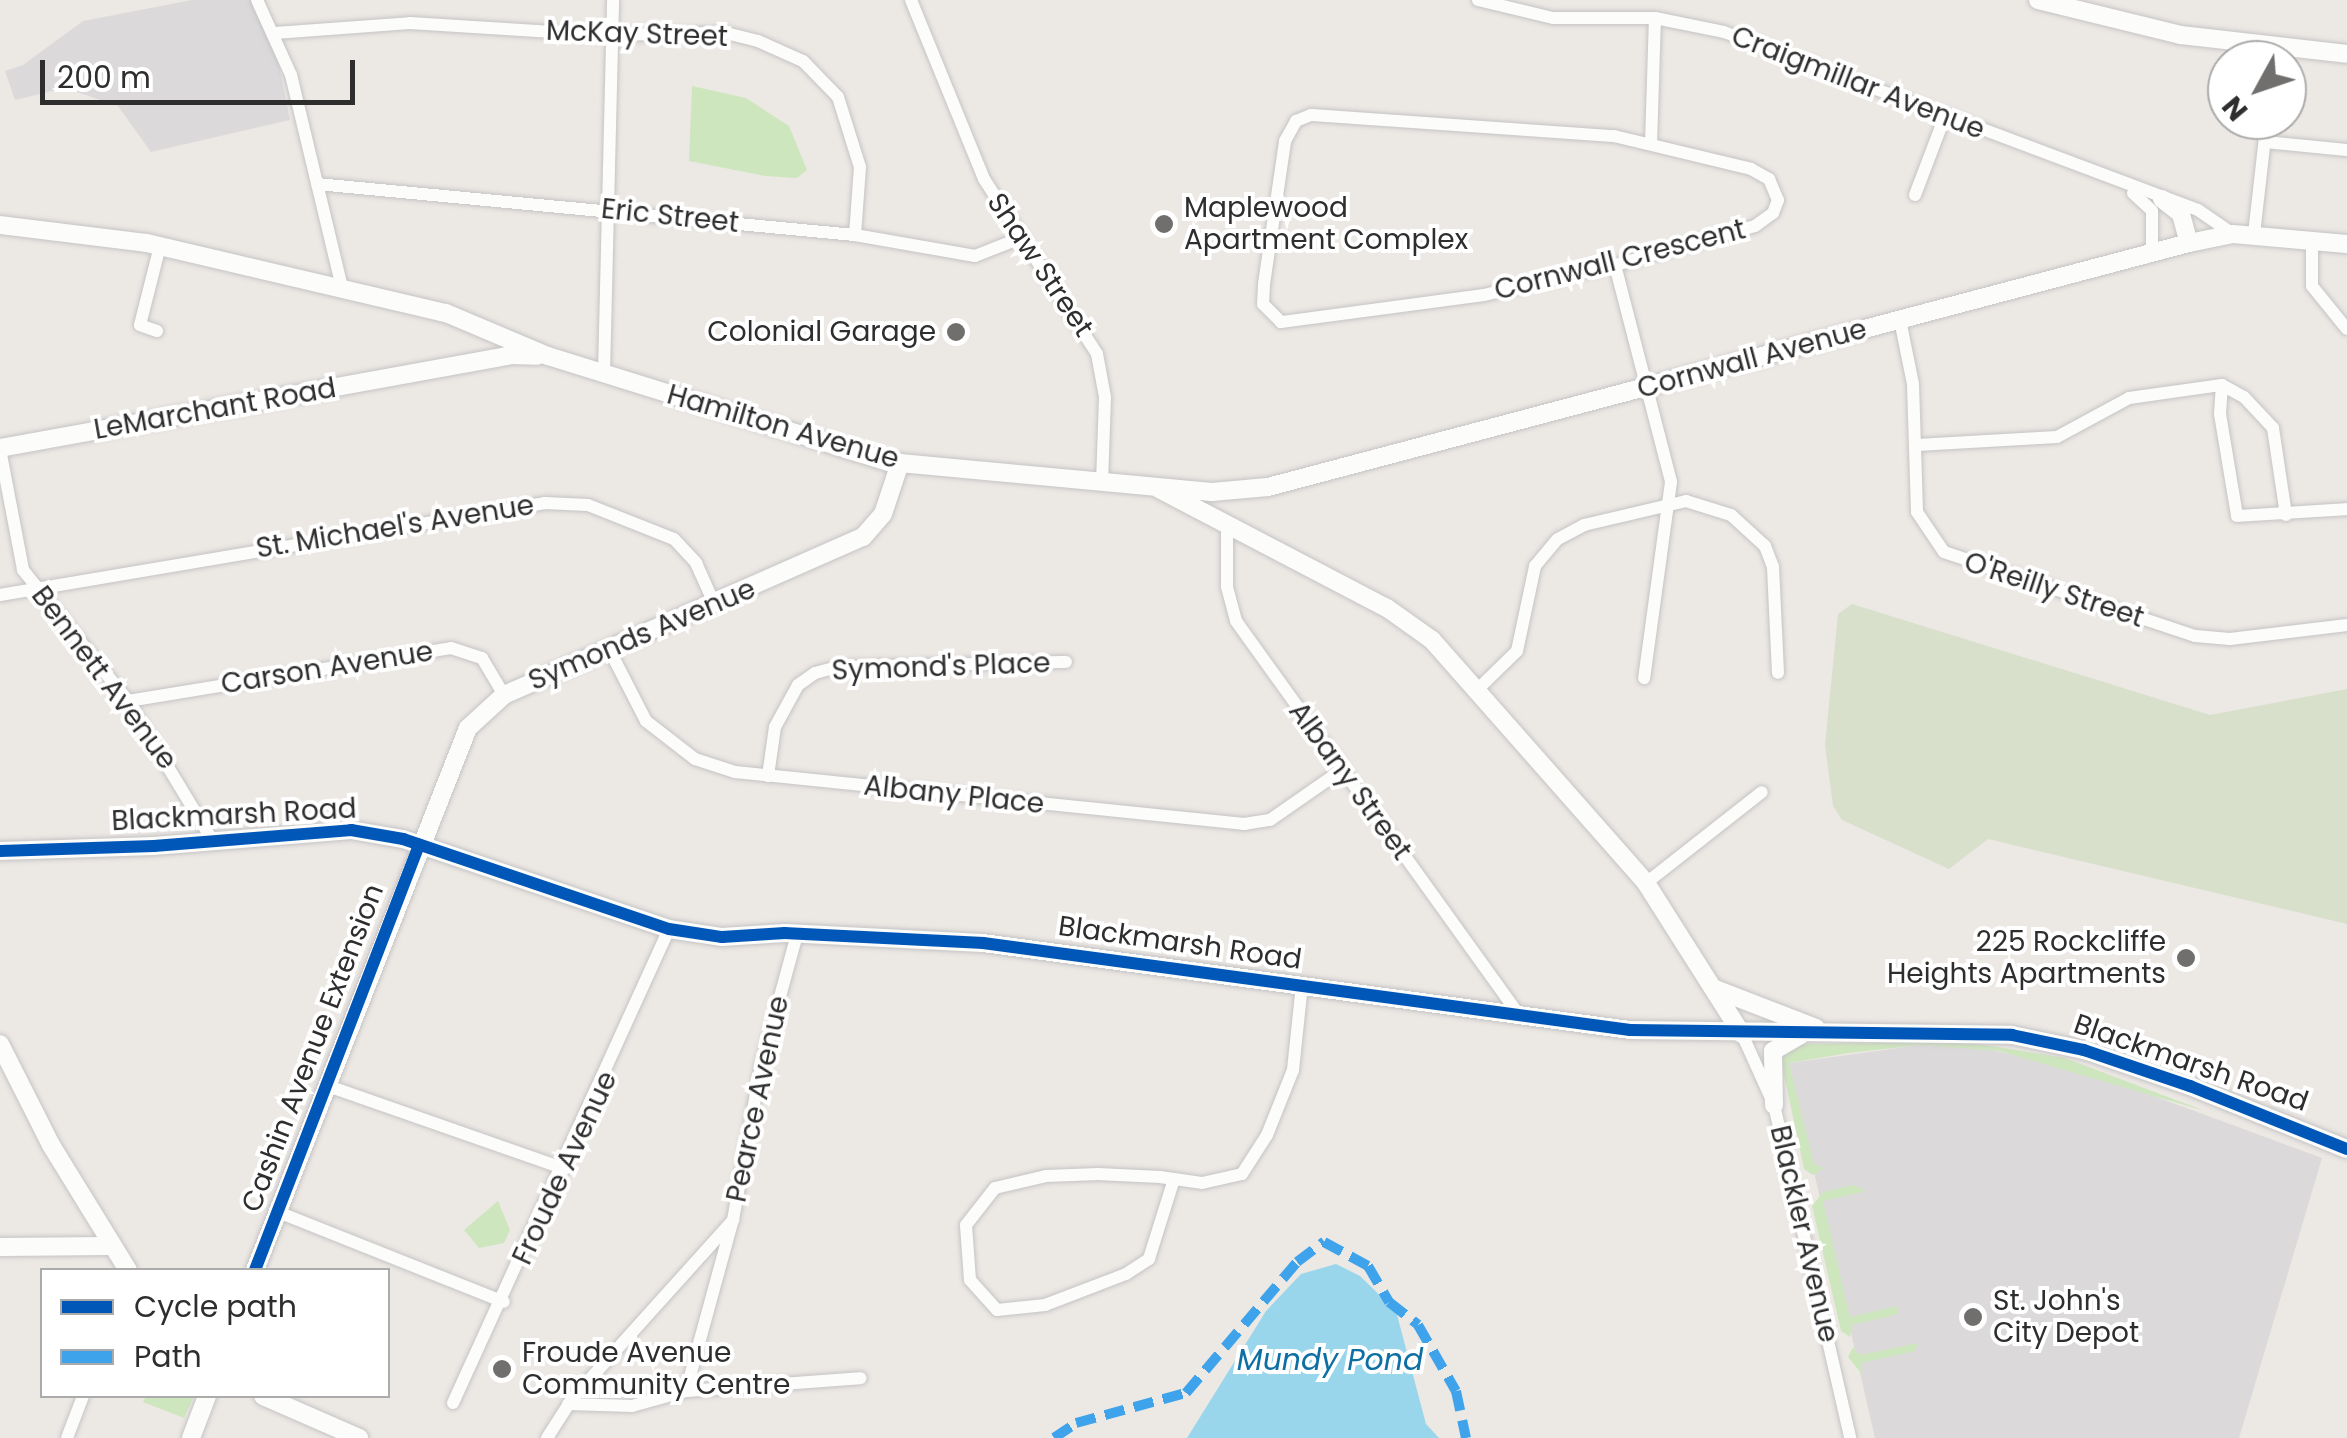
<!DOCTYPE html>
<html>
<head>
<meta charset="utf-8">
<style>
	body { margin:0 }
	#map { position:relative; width:2347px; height:1438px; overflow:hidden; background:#ece8e4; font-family:Poppins,sans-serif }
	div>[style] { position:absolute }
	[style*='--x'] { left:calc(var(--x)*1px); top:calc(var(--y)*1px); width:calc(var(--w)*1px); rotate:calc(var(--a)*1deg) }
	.industrial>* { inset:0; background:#dcd9db }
	.green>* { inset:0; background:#cee6be }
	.cemetery>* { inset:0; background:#d8e0cc }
	.water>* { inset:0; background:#99d6ec }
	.roads { filter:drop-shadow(0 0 2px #c5c4c5) drop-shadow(0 0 2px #c5c4c5) }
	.street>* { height:12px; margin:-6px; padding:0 6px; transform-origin:6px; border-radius:6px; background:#fcfcfb }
	.secondary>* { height:18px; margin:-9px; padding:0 9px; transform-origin:9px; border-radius:9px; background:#fcfcfb }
	.quiet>* { height:10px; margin-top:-5px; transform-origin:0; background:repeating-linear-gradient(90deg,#3ea3eb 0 20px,transparent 0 30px) }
	.cycleway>* { height:12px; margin:-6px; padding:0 6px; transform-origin:6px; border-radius:6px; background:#0057b8 }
	.dots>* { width:28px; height:28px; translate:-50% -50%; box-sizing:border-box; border:5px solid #fff; border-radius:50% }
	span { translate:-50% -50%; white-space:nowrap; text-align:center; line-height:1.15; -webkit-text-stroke:8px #fff; paint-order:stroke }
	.street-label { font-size:28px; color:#2e2e2e }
	.poi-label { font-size:28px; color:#2e2e2e }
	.left { translate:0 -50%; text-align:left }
	.right { translate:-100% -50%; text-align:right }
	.water-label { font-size:30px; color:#0d6fa3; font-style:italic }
	.legend { position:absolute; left:40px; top:1268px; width:350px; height:130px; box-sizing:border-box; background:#fff; border:2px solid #ababab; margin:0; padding:12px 18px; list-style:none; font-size:30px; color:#2e2e2e }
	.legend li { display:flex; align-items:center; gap:20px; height:50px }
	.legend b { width:50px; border:2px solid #ababab }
	.north { position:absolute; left:2207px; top:40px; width:100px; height:100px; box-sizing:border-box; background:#fff; border:2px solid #ababab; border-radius:50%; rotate:230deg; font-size:28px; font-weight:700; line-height:40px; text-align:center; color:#2e2e2e }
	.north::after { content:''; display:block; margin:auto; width:35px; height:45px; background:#706f6e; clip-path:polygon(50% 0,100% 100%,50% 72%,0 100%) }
	.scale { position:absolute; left:40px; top:60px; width:315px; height:45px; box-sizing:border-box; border:5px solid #2e2e2e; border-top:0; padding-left:12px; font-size:30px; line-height:35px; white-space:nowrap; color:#2e2e2e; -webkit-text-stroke:8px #fff; paint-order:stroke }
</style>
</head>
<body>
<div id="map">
	<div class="industrial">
		<div style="clip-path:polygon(192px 0,252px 0,276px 51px,290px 120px,151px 152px,118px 106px,65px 88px,15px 100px,5px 71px,23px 65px,83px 21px)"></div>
		<div style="clip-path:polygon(1920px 1045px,1978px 1047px,2086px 1071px,2322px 1158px,2239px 1438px,1875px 1438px,1789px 1063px)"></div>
	</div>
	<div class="green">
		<div style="clip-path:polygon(692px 86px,746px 98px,789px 126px,807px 170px,797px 178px,765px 176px,689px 161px)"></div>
		<div style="clip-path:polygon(1967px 1042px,2065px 1058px,2205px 1111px,1999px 1051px,1920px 1045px,1849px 1053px,1789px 1063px,1814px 1164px,1824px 1168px,1813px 1175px,1804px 1169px,1780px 1056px,1799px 1044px)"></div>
		<div style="clip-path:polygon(1854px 1185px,1866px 1191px,1823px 1201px,1850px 1317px,1897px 1306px,1899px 1314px,1852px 1325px,1850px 1337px,1841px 1331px,1812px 1206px,1823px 1192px)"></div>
		<div style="clip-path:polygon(498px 1201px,510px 1230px,504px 1243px,479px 1248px,464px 1230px)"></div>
		<div style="clip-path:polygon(1918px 1343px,1915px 1351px,1861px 1363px,1861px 1373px,1848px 1357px,1853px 1347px,1860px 1355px)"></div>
		<div style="clip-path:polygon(146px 1396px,184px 1398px,194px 1396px,184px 1418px,143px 1402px)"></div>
	</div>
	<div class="cemetery">
		<div style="clip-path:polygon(1852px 604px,2210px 715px,2347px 689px,2347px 924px,1988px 839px,1949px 869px,1842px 820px,1833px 806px,1825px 745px,1838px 614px)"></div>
	</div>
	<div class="water">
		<div style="clip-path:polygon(1336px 1264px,1360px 1276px,1396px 1311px,1426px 1424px,1439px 1438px,1187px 1438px,1266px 1311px,1301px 1274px)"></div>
	</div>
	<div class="roads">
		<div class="street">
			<div style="--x:257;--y:0;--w:82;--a:65.6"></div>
			<div style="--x:291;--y:75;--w:218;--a:76.5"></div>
			<div style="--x:911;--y:0;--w:193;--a:67.8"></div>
			<div style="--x:984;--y:179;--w:208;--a:57.1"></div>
			<div style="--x:1097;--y:354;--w:44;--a:79.5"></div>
			<div style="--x:1105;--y:397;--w:86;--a:92"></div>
			<div style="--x:1478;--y:0;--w:77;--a:13.5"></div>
			<div style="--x:1553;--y:18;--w:102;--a:0"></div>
			<div style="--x:1655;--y:18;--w:70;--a:11.5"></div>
			<div style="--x:1724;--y:32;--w:506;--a:20.58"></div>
			<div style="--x:2198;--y:210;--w:42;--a:34.4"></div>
			<div style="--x:275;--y:33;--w:135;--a:-4.2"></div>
			<div style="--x:410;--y:23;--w:191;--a:3.6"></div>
			<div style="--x:601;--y:35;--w:125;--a:-0.9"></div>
			<div style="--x:726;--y:33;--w:33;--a:14"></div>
			<div style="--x:758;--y:41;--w:49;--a:24"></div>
			<div style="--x:803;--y:61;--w:50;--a:45.8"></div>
			<div style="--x:838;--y:97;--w:73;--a:72.6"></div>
			<div style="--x:860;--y:167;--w:68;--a:94.2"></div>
			<div style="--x:1311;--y:115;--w:304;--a:4"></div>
			<div style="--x:1614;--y:136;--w:141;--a:13.5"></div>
			<div style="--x:1751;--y:169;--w:21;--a:29"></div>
			<div style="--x:1769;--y:179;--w:23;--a:67"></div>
			<div style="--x:1778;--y:200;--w:14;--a:111"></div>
			<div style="--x:1773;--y:213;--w:22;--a:144"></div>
			<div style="--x:1755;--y:226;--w:145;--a:164.4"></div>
			<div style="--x:1615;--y:265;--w:134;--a:167.1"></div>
			<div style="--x:1484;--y:295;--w:205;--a:172.4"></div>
			<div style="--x:1281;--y:322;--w:25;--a:-135"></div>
			<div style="--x:1263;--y:304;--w:20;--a:-87"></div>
			<div style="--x:1264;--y:284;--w:145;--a:-81.6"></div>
			<div style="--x:1285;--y:141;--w:23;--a:-61"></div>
			<div style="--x:1296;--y:121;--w:16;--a:-22"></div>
			<div style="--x:2265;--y:142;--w:82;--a:5.6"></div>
			<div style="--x:1651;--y:144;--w:126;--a:-88.2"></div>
			<div style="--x:317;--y:184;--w:540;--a:5.42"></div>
			<div style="--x:855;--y:235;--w:122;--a:9.9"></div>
			<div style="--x:975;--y:256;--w:46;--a:-21.6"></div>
			<div style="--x:2133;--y:193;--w:26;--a:43"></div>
			<div style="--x:2152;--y:211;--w:42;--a:90"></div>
			<div style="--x:1915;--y:195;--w:85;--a:-69.2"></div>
			<div style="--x:2254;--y:234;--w:115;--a:-83.5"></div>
			<div style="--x:2312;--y:241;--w:45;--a:90"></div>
			<div style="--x:2312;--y:286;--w:55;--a:50.9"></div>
			<div style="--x:1615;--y:265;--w:224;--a:75.5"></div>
			<div style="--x:1671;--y:482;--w:198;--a:97.8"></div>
			<div style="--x:1900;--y:320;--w:65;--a:78.5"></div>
			<div style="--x:1913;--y:384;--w:128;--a:88.2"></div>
			<div style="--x:1917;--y:512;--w:48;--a:56"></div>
			<div style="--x:1944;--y:552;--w:265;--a:18.5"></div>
			<div style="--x:2195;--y:636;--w:35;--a:5"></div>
			<div style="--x:2230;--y:639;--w:118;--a:-6.8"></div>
			<div style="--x:157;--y:331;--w:18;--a:-161"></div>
			<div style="--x:140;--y:325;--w:81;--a:-75.8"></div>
			<div style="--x:604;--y:372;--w:372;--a:-88.6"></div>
			<div style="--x:2222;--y:385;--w:29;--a:94"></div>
			<div style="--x:2220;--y:414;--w:103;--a:80.5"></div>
			<div style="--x:2237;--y:516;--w:110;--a:-3.6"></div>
			<div style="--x:1917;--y:445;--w:140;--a:-3.3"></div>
			<div style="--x:2057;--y:437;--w:82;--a:-28.4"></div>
			<div style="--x:2129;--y:398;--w:94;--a:-8"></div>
			<div style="--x:2222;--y:385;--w:25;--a:29"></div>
			<div style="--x:2244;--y:397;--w:42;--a:46.9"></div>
			<div style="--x:2273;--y:428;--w:88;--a:81.5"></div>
			<div style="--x:0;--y:449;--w:123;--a:79.2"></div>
			<div style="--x:23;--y:570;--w:168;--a:51.3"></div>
			<div style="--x:128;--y:701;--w:166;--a:58.8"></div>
			<div style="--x:1227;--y:526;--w:61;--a:90"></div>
			<div style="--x:1227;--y:587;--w:35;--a:75"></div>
			<div style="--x:1236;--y:621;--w:486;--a:54.3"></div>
			<div style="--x:0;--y:595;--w:553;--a:-9.58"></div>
			<div style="--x:545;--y:503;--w:43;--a:2.7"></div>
			<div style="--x:588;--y:505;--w:92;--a:21.6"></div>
			<div style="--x:674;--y:539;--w:33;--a:47"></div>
			<div style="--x:696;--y:563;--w:44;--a:65.8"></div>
			<div style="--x:609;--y:649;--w:81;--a:62.8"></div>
			<div style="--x:646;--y:721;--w:62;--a:37.8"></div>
			<div style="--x:695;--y:759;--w:42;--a:18"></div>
			<div style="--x:735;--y:772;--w:512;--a:5.83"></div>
			<div style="--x:1244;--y:824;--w:26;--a:-9"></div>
			<div style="--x:1270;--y:820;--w:88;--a:-34.8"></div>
			<div style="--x:1478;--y:689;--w:54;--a:-44.3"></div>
			<div style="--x:1517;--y:651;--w:87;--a:-78"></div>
			<div style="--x:1535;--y:566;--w:35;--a:-50"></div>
			<div style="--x:1558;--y:539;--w:30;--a:-28"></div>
			<div style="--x:1584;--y:525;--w:105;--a:-13.2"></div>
			<div style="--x:1686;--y:501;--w:47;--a:17.3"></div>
			<div style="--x:1731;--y:515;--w:46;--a:42.4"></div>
			<div style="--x:1765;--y:546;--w:22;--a:69"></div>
			<div style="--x:1773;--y:567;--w:106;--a:87.3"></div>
			<div style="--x:128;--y:701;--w:327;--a:-9.3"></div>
			<div style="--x:451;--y:648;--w:33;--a:18"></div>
			<div style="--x:482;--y:658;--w:43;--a:59.3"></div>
			<div style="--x:768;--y:776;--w:49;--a:-81.9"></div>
			<div style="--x:775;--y:727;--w:48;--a:-61.3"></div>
			<div style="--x:798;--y:685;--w:21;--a:-35"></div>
			<div style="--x:815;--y:673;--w:24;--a:-15"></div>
			<div style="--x:838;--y:667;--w:228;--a:-1.3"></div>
			<div style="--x:1646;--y:883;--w:147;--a:-38.1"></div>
			<div style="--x:1742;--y:1034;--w:78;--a:65.7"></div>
			<div style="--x:1774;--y:1105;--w:342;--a:77.1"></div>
			<div style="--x:328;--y:1086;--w:251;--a:19.3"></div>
			<div style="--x:1174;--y:1179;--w:84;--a:107.4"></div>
			<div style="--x:1149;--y:1259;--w:27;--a:147"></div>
			<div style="--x:1126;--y:1274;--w:87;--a:159.1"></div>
			<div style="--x:1045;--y:1305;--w:48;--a:174.1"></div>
			<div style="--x:997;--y:1310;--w:40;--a:-132"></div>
			<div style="--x:970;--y:1280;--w:55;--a:-94.2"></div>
			<div style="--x:966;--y:1225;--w:47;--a:-51.9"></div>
			<div style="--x:995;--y:1188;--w:52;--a:-13.2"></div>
			<div style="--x:1046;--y:1176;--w:52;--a:-2.2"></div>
			<div style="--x:1098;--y:1174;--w:62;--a:2.8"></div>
			<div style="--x:1160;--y:1177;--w:42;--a:8.1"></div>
			<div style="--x:1202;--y:1183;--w:41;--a:-12.7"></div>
			<div style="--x:1242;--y:1174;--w:46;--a:-57.3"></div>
			<div style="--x:1267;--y:1135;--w:70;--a:-68.2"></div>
			<div style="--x:1293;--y:1070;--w:86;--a:-84"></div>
			<div style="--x:278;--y:1212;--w:243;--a:21.7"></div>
			<div style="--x:686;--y:1391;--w:174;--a:-74.7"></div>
			<div style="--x:453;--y:1403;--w:521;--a:-65.5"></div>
			<div style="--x:568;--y:1404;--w:64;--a:1.8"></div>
			<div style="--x:632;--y:1406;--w:56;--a:-15.5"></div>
			<div style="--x:686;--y:1391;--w:175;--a:-4.2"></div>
			<div style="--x:67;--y:1438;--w:45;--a:-69.1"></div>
			<div style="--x:547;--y:1438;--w:46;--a:-57.3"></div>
			<div style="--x:572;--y:1399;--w:241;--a:-48"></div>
			<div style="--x:733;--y:1220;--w:157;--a:-79.7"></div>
			<div style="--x:761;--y:1066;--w:137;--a:-74.7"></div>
		</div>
		<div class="secondary">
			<div style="--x:2038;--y:0;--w:147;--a:13.8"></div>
			<div style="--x:2181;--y:35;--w:167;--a:6.5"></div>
			<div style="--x:2162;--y:199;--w:24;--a:38"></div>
			<div style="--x:2181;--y:214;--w:30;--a:75"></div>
			<div style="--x:0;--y:225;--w:148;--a:7"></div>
			<div style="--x:147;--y:243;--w:307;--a:13.2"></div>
			<div style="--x:446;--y:313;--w:111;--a:22.9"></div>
			<div style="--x:548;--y:356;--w:357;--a:17.3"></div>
			<div style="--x:889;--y:462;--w:324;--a:5.3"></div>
			<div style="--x:1212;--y:492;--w:56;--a:-5.1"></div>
			<div style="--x:1268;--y:487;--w:953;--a:-14.84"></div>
			<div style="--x:2189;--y:243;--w:45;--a:-11.6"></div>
			<div style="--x:2233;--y:234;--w:114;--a:5"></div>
			<div style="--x:0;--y:448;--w:520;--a:-10.29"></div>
			<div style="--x:512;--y:355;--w:25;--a:2"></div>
			<div style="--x:1159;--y:489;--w:257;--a:27.6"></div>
			<div style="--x:1387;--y:608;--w:55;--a:35.4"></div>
			<div style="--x:1432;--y:640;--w:324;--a:48.6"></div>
			<div style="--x:1646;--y:883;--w:179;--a:57.6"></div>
			<div style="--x:0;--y:851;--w:154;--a:-1.9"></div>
			<div style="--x:154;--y:846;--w:198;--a:-4.6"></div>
			<div style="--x:351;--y:830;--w:53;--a:9.8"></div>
			<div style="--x:403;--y:839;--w:281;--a:18.7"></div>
			<div style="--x:669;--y:929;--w:54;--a:8.6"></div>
			<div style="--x:722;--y:937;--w:63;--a:-3.6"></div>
			<div style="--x:785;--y:933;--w:198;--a:2.9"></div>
			<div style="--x:983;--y:943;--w:653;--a:7.66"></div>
			<div style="--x:1630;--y:1030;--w:382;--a:0.7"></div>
			<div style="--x:2012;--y:1035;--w:74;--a:11.8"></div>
			<div style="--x:2084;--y:1050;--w:112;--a:18.8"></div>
			<div style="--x:2190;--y:1086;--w:169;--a:21.9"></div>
			<div style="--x:1715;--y:989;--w:108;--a:21.1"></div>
			<div style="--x:0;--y:1044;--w:113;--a:63.2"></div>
			<div style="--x:51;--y:1145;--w:147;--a:58.4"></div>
			<div style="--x:1774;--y:1105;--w:54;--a:-91.1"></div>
			<div style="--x:1773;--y:1051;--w:32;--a:-30"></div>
			<div style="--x:0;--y:1247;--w:111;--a:-0.5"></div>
			<div style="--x:255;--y:1270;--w:582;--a:-68.55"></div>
			<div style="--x:468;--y:728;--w:49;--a:-42.5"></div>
			<div style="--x:504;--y:695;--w:392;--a:-23.8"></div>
			<div style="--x:863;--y:537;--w:30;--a:-49"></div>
			<div style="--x:883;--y:514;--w:54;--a:-71.6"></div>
			<div style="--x:263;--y:1396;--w:105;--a:23.6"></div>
			<div style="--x:191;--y:1438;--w:45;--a:-69.1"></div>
		</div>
	</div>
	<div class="quiet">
		<div style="--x:1054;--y:1438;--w:27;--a:-34"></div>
		<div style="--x:1076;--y:1423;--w:114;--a:-15.3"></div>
		<div style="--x:1186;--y:1393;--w:172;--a:-49.7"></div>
		<div style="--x:1297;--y:1262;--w:34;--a:-37"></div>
		<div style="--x:1324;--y:1242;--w:50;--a:28.6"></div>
		<div style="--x:1368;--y:1266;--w:42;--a:59.7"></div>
		<div style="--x:1389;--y:1302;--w:37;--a:38"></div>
		<div style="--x:1418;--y:1325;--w:76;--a:60.1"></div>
		<div style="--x:1456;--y:1391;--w:48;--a:78"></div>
	</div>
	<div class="cycleway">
		<div style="--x:0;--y:851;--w:154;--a:-1.9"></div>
		<div style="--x:154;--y:846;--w:198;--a:-4.6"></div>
		<div style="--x:351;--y:830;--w:53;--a:9.8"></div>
		<div style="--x:403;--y:839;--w:281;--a:18.7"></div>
		<div style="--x:669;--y:929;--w:54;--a:8.6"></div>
		<div style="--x:722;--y:937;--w:63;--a:-3.6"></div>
		<div style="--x:785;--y:933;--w:198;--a:2.9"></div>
		<div style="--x:983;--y:943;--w:653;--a:7.66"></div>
		<div style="--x:1630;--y:1030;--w:382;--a:0.7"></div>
		<div style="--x:2012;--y:1035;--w:74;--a:11.8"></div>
		<div style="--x:2084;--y:1050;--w:112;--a:18.8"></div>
		<div style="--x:2190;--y:1086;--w:169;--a:21.9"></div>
		<div style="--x:255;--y:1270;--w:456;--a:-68.9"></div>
	</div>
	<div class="dots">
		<div style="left:1164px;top:224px;background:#706f6e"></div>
		<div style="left:956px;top:332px;background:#706f6e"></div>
		<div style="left:2186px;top:958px;background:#706f6e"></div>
		<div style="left:1973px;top:1317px;background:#706f6e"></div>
		<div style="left:502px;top:1369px;background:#706f6e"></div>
	</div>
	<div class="street-label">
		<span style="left:637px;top:34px;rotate:2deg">McKay Street</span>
		<span style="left:1858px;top:83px;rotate:21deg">Craigmillar Avenue</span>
		<span style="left:670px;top:216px;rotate:6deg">Eric Street</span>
		<span style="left:1620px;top:260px;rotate:-14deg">Cornwall Crescent</span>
		<span style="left:1040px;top:265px;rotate:56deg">Shaw Street</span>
		<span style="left:1752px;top:359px;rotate:-15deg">Cornwall Avenue</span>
		<span style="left:215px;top:409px;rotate:-10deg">LeMarchant Road</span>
		<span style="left:783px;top:427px;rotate:16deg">Hamilton Avenue</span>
		<span style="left:395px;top:527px;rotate:-9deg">St. Michael's Avenue</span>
		<span style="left:2054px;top:590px;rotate:18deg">O'Reilly Street</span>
		<span style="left:642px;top:635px;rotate:-23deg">Symonds Avenue</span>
		<span style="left:941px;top:667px;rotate:-2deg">Symond's Place</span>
		<span style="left:327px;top:668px;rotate:-9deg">Carson Avenue</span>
		<span style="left:104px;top:678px;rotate:53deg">Bennett Avenue</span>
		<span style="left:1350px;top:781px;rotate:54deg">Albany Street</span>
		<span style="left:954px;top:795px;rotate:6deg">Albany Place</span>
		<span style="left:234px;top:815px;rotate:-3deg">Blackmarsh Road</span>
		<span style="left:1180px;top:943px;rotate:8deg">Blackmarsh Road</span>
		<span style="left:313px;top:1048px;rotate:-69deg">Cashin Avenue Extension</span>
		<span style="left:2191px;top:1063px;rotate:19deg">Blackmarsh Road</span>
		<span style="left:758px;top:1099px;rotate:-78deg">Pearce Avenue</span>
		<span style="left:565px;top:1168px;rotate:-65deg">Froude Avenue</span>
		<span style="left:1804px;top:1234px;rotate:77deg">Blackler Avenue</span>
	</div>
	<div class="poi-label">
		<span class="left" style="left:1184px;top:224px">Maplewood<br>Apartment Complex</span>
		<span class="right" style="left:936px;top:332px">Colonial Garage</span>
		<span class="right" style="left:2166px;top:958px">225 Rockcliffe<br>Heights Apartments</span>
		<span class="left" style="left:1993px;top:1317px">St. John's<br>City Depot</span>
		<span class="left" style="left:522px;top:1369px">Froude Avenue<br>Community Centre</span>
	</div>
	<div class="water-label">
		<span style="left:1330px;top:1360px">Mundy Pond</span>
	</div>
	<ul class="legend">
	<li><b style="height:12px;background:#0057b8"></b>Cycle path</li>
	<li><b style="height:12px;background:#3ea3eb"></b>Path</li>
	</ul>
	<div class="north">N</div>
	<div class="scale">200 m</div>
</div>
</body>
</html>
